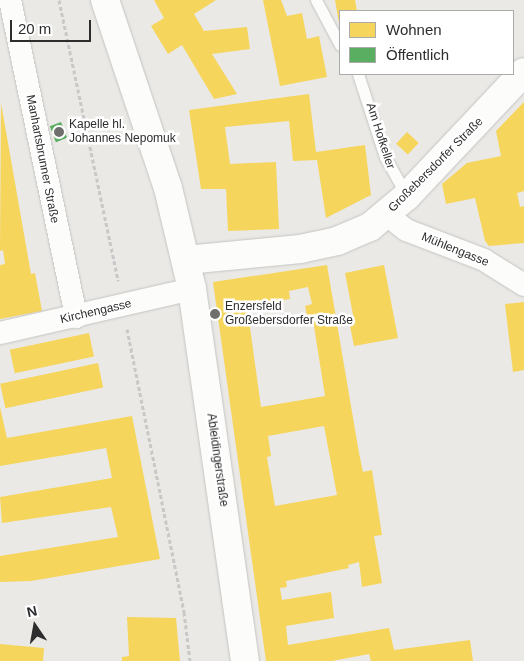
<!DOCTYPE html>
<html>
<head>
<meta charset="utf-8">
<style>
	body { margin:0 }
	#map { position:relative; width:524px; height:661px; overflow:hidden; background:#eae9e5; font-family:Helvetica,sans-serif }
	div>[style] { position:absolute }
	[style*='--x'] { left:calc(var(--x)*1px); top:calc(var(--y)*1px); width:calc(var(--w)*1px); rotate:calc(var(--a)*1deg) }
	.homes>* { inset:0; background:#f6d55c; transform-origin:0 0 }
	.public>* { inset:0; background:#5aae61; transform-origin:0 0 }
	.path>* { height:3px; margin-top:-1.5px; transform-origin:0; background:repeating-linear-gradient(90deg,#c8c8c8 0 4px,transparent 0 6.5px) }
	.roads { filter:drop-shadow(0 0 1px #c4c4c4) drop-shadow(0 0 1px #c4c4c4) }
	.lane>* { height:11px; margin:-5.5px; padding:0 5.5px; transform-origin:5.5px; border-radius:5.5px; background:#fcfcfb }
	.street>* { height:22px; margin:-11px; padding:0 11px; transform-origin:11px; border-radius:11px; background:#fcfcfb }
	.secondary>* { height:28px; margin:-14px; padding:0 14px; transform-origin:14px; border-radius:14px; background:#fcfcfb }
	.dots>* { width:14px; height:14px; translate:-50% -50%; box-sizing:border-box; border:2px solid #fff; border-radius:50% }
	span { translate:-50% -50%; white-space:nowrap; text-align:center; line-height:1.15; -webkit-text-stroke:5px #fff; paint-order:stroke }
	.poi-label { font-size:12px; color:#2d2d2d }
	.left { translate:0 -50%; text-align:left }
	.street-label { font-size:12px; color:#2d2d2d }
	.legend { position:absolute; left:339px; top:10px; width:175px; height:65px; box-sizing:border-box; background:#fff; border:1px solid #ababab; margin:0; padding:6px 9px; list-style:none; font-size:15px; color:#2d2d2d }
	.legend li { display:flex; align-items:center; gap:10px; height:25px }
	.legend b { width:25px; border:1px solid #ababab }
	.north { position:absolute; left:10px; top:601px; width:50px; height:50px; -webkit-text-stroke:4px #fff; paint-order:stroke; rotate:348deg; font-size:14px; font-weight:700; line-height:20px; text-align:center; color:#2d2d2d }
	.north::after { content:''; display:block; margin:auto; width:18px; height:22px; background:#2d2d2d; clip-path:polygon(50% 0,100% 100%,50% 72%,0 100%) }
	.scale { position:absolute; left:10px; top:20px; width:81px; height:22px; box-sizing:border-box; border:2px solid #2d2d2d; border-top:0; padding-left:6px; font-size:15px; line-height:18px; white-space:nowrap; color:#2d2d2d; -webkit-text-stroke:4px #fff; paint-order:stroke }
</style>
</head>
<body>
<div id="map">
	<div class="homes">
		<div style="clip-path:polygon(154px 0,216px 0,194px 14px,204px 31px,247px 27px,250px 49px,212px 54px,237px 94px,214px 99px,182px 45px,168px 54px,151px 26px,164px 18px)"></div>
		<div style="clip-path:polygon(263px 0,281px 0,287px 16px,302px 13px,307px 39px,319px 36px,327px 77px,280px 86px)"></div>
		<div style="clip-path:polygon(335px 0,355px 0,357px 11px,340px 11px,339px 23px)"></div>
		<div style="clip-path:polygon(309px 94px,316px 152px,365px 145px,371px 195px,326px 218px,317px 160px,293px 161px,289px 121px,225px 127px,230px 164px,276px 162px,279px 229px,228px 231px,226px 189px,201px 189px,189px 110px)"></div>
		<div style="clip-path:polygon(524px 102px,524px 191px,517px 193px,520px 207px,524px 206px,524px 243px,489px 246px,485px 241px,475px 198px,446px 204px,442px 184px,467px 163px,501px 156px,496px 131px)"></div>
		<div style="clip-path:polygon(1px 103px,31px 274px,35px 273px,42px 311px,0 319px,0 265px,5px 264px,3px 250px,0 251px)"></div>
		<div style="left:407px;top:132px;width:16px;height:16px;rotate:43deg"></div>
		<div style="clip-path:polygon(evenodd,327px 265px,359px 453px,363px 472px,372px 470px,382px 535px,374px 536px,382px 583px,362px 587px,359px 562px,348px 565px,349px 568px,286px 581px,287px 587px,280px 588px,282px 600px,331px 592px,334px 618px,286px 626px,288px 645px,389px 628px,394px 650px,470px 640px,473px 661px,371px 661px,369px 654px,332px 661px,266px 661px,213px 282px,327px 265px,308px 287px,312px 304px,305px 306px,308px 321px,313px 320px,325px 396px,261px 407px,247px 306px,290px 299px,289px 291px,308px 287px,327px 265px,324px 426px,337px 495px,275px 506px,267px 457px,271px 456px,268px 436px,324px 426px)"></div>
		<div style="clip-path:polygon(384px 265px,398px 338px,354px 346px,349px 321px,354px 320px,345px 273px)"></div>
		<div style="clip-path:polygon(524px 302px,524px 370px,513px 372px,505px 304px)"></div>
		<div style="left:89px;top:333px;width:24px;height:81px;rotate:78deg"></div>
		<div style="left:98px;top:363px;width:25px;height:100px;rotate:78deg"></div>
		<div style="clip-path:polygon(0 407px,7px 438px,132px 416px,160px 559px,31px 581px,0 582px,0 556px,118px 537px,111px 507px,2px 523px,0 497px,112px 478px,106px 448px,0 466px)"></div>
		<div style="clip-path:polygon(127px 617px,176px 618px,180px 661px,122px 661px,122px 657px,129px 656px)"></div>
		<div style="clip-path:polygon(0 644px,44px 648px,43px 661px,0 661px)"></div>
	</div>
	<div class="public">
		<div style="left:61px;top:122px;width:17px;height:12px;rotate:69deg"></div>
	</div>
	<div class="path">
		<div style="--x:59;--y:0;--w:287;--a:78.1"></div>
		<div style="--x:127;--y:329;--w:289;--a:78.6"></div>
		<div style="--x:184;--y:612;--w:49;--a:83"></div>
	</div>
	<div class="roads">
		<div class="lane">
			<div style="--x:316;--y:0;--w:51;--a:61.9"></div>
			<div style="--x:358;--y:74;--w:87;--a:72"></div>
			<div style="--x:385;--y:157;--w:45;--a:60.6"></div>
		</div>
		<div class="street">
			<div style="--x:10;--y:0;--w:324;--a:78.2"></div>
			<div style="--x:387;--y:215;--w:24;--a:38"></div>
			<div style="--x:406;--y:230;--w:84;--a:21"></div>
			<div style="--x:484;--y:260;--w:47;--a:32"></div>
			<div style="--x:0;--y:333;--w:197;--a:-12.9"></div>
		</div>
		<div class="secondary">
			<div style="--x:105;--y:0;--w:198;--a:71.5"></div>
			<div style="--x:168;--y:188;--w:104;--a:76.6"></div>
			<div style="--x:192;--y:289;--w:376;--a:81.9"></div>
			<div style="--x:186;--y:260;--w:115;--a:-5.5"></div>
			<div style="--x:300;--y:249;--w:38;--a:-12"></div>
			<div style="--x:337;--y:241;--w:36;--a:-23"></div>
			<div style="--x:370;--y:227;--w:48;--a:-40"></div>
			<div style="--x:407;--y:196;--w:170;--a:-46.7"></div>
		</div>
	</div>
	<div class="dots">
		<div style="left:59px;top:132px;background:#6f6f6d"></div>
		<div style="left:215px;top:314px;background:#6f6f6d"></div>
	</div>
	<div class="poi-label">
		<span class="left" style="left:69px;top:132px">Kapelle hl.<br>Johannes Nepomuk</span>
		<span class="left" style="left:225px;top:314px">Enzersfeld<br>Großebersdorfer Straße</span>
	</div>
	<div class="street-label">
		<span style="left:380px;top:136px;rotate:72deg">Am Hofkeller</span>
		<span style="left:42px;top:159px;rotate:79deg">Manhartsbrunner Straße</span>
		<span style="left:436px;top:165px;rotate:-45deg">Großebersdorfer Straße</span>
		<span style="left:455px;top:250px;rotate:22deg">Mühlengasse</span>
		<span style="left:96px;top:312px;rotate:-13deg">Kirchengasse</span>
		<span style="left:217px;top:460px;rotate:82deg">Ableidingerstraße</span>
	</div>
	<ul class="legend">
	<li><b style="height:14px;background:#f6d55c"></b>Wohnen</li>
	<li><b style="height:14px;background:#5aae61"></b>Öffentlich</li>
	</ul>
	<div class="north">N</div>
	<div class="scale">20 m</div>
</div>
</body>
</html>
